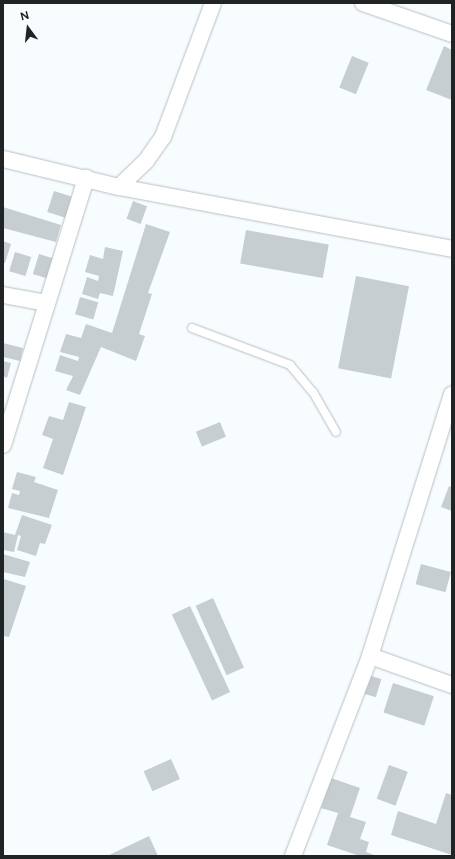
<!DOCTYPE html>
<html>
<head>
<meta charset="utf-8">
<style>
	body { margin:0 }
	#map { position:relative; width:455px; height:859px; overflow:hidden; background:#f7fdff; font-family:Figtree,sans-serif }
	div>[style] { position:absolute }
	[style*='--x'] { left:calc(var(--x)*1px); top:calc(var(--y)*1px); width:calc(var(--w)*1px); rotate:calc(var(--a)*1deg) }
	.building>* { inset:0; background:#c7ced1; transform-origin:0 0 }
	.roads { filter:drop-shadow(0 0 1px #b8bfc1) drop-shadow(0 0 1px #b8bfc1) }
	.lane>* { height:8px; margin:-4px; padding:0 4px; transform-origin:4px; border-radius:4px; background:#fff }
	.street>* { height:16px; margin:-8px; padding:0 8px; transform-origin:8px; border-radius:8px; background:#fff }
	span { translate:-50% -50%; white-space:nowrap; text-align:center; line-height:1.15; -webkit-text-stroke:4px #fff; paint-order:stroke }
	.frame { position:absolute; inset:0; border:4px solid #212425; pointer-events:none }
	.north { position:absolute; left:8px; top:8px; width:40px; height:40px; -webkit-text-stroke:3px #fff; paint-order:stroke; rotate:345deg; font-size:11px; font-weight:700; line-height:16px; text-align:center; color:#212425 }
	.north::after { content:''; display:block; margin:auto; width:14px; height:18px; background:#212425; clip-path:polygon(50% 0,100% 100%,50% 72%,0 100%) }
</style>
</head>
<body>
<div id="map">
	<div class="building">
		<div style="clip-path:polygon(444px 46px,452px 50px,452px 100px,426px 90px)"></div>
		<div style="left:352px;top:56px;width:18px;height:34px;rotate:22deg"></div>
		<div style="left:54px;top:191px;width:19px;height:22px;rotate:18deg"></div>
		<div style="left:133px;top:201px;width:15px;height:19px;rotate:20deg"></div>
		<div style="clip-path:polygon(3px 207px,61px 225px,56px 242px,3px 228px)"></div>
		<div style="clip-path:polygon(146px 224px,170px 232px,148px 293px,152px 294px,139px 334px,145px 336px,136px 361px,101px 347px,80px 395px,66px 390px,73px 376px,55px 371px,60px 355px,78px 361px,79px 357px,60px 352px,66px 334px,81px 338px,86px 324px,112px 333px)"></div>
		<div style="left:246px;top:230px;width:84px;height:34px;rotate:10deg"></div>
		<div style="clip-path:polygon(3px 241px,11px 244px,5px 263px,3px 263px)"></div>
		<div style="clip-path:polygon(105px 247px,123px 251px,113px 296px,100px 293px,98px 299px,82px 294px,87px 277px,98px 281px,99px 276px,85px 272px,90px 255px,103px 259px)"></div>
		<div style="left:15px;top:252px;width:17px;height:20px;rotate:17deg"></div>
		<div style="left:39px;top:254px;width:17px;height:21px;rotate:17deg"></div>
		<div style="left:356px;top:276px;width:54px;height:94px;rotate:11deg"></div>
		<div style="left:80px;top:297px;width:19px;height:18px;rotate:16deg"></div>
		<div style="clip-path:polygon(3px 343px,23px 348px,20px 361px,3px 357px)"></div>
		<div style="clip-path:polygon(3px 361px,11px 363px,7px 378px,3px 376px)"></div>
		<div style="clip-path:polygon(69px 402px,86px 407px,63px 475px,43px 468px,53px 439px,42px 435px,49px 416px,63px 420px)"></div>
		<div style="left:220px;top:422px;width:16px;height:26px;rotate:68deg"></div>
		<div style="clip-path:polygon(17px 472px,36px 477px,34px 482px,58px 490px,49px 518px,8px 508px,12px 493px,19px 495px,20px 491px,12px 489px)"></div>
		<div style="clip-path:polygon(449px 486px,452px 487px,452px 511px,441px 507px)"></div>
		<div style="clip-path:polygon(22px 515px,52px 525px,45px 544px,40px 543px,36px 556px,17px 550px,21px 536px,18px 535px,14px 552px,3px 550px,3px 532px,15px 535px)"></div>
		<div style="clip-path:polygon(3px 554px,30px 562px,25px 577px,3px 572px)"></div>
		<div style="left:421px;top:564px;width:31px;height:21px;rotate:15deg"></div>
		<div style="clip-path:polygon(4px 579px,26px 586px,9px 637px,3px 636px)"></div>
		<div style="left:213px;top:598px;width:76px;height:19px;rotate:66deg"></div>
		<div style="left:190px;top:606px;width:95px;height:20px;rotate:65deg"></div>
		<div style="left:368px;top:675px;width:14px;height:19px;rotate:17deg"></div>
		<div style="left:393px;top:683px;width:43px;height:31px;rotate:18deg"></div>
		<div style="left:171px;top:759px;width:22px;height:30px;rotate:66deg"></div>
		<div style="left:389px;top:765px;width:20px;height:36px;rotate:20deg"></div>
		<div style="clip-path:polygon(331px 778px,360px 788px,350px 817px,366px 822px,360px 839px,369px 842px,366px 852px,377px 856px,360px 856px,327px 845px,338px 813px,321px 808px)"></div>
		<div style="clip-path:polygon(446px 793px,452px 795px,452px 855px,391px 835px,398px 811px,436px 824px)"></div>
		<div style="clip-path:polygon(149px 836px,158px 856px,107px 856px)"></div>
	</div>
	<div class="roads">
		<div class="lane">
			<div style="--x:192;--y:328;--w:105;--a:20.7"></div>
			<div style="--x:290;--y:365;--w:35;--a:50"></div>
			<div style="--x:313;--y:392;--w:46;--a:60.1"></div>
		</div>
		<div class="street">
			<div style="--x:363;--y:3;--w:94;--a:19.2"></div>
			<div style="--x:3;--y:159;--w:119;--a:13.6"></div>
			<div style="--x:119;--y:187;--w:339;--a:10.5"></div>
			<div style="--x:119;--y:187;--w:37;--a:-44"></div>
			<div style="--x:146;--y:161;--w:29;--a:-55"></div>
			<div style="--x:163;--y:137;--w:143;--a:-69.5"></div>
			<div style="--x:3;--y:295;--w:45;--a:10.3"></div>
			<div style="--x:3;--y:445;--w:280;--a:-72.7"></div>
			<div style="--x:370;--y:656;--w:87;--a:19.5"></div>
			<div style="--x:293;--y:856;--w:214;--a:-68.9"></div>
			<div style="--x:370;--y:656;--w:274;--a:-72.6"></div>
		</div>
	</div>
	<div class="frame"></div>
	<div class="north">N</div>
</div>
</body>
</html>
